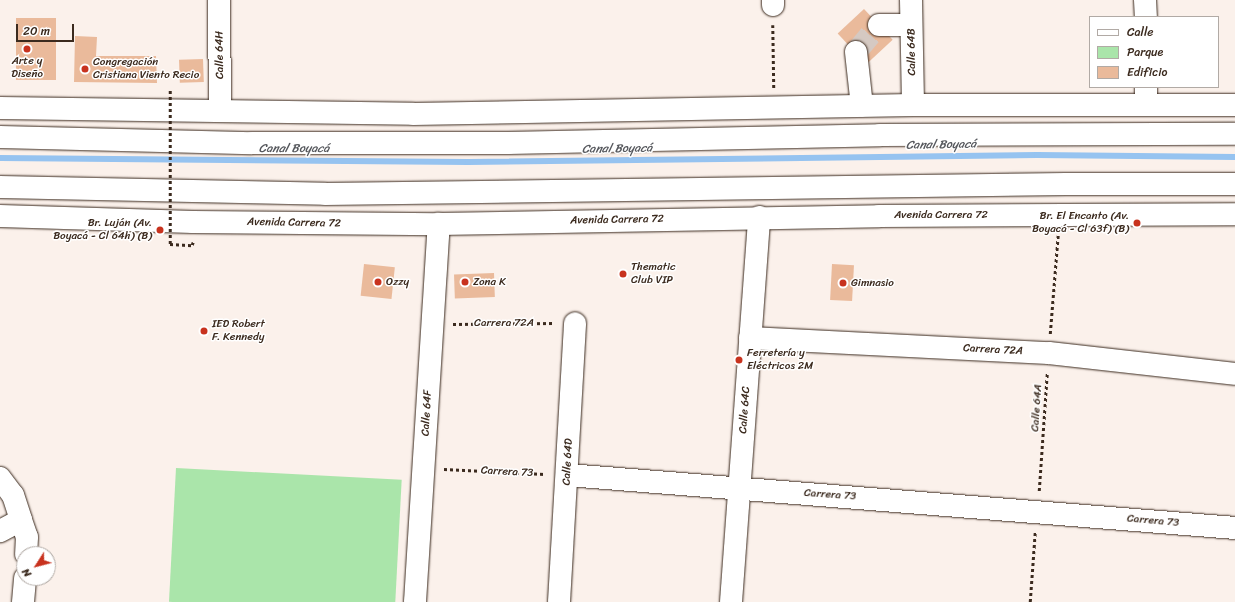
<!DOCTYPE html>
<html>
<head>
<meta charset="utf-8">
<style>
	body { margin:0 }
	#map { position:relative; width:1235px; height:602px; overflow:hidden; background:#fbf1eb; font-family:Sriracha,sans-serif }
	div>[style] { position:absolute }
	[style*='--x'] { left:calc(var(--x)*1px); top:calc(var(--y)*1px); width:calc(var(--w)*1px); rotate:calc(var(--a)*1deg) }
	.green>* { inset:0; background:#aae5aa; transform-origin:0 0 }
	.stream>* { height:6px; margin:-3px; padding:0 3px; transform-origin:3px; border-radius:3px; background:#96c3f0 }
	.building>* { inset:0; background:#eaba9b; transform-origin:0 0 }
	.minor-tunnel>* { height:22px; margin-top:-11px; transform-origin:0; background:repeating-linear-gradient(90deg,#d5c9c2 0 22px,transparent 0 33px) }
	.path>* { height:2.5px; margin-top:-1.25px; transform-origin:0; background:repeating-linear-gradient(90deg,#3b2a1e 0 3px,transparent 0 6px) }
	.roads { filter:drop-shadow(0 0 1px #3b2a1e) drop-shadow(0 0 1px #3b2a1e) }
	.minor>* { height:22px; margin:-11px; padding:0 11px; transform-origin:11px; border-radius:11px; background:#fff }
	.highway>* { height:22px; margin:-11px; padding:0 11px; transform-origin:11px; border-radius:11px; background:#fff }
	.path-bridge>* { height:2.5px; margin-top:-1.25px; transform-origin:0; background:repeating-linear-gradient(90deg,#3b2a1e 0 3px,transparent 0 6px) }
	.dots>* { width:11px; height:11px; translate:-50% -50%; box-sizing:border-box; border:2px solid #fff; border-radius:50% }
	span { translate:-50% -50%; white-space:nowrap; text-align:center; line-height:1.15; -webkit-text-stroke:3px #fff; paint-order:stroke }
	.street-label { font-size:11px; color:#3b2a1e }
	.poi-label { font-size:11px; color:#3b2a1e }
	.left { translate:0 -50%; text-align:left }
	.right { translate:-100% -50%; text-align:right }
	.water-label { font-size:12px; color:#56585d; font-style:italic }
	.legend { position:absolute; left:1089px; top:16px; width:130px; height:72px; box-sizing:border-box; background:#fff; border:1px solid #b1aaa5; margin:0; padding:5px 7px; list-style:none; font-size:12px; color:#3b2a1e }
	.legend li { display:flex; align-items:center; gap:8px; height:20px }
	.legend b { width:20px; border:1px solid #b1aaa5 }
	.north { position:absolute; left:16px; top:546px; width:40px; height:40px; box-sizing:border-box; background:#fff; border:1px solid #b1aaa5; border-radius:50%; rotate:234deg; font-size:11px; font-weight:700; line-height:16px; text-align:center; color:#3b2a1e }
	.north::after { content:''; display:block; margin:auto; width:14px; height:18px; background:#c8321e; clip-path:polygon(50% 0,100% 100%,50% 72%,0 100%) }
	.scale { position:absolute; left:16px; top:24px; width:58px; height:18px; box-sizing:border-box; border:2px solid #3b2a1e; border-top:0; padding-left:5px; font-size:12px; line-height:14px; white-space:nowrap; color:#3b2a1e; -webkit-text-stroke:3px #fff; paint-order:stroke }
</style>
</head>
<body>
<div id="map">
	<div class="green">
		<div style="left:176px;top:468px;width:226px;height:134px;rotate:3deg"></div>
	</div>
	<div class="stream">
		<div style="--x:0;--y:158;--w:468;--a:0.5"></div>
		<div style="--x:468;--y:162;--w:569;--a:-0.7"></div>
		<div style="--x:1037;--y:155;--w:198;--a:0.6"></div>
	</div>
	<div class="building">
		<div style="left:864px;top:9px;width:42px;height:36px;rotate:47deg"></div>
		<div style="left:16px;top:18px;width:40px;height:62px"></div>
		<div style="clip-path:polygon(75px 36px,97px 37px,96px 56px,156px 56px,157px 83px,74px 82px)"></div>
		<div style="left:203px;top:59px;width:23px;height:24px;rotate:88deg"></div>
		<div style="left:364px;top:264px;width:31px;height:32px;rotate:6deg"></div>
		<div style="left:832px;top:264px;width:22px;height:36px;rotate:3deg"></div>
		<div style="left:494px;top:273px;width:24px;height:40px;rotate:88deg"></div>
	</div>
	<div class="minor-tunnel">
		<div style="--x:856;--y:52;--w:35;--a:-50"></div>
	</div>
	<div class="path">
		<div style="--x:773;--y:25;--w:63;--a:89.1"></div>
		<div style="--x:170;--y:244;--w:22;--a:3"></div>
		<div style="--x:192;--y:245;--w:3;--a:-72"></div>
		<div style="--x:453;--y:324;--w:101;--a:-0.6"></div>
		<div style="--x:1050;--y:334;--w:99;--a:-85.4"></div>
		<div style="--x:444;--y:469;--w:101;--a:2.8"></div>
		<div style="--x:1039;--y:491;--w:118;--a:-86.1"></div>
		<div style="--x:1030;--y:602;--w:70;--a:-85.9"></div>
	</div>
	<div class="roads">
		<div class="minor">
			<div style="--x:219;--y:0;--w:111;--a:89.5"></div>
			<div style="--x:773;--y:0;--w:5;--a:90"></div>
			<div style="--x:911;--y:0;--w:105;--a:88.9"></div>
			<div style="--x:1145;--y:0;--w:17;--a:87"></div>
			<div style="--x:879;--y:25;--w:32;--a:0"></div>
			<div style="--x:856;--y:52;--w:54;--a:83.7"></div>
			<div style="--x:1146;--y:87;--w:17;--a:90"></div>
			<div style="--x:750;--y:338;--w:299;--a:2.9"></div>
			<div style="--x:1049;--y:353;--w:187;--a:6.4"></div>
			<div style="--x:568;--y:475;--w:669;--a:4.54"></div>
			<div style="--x:0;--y:478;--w:21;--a:53"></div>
			<div style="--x:13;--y:495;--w:26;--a:72"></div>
			<div style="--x:21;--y:520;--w:24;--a:152"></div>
			<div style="--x:21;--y:520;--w:18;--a:71"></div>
			<div style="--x:27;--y:537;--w:17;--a:93"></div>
			<div style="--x:23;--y:602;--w:24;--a:-85"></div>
			<div style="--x:415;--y:602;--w:379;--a:-86.4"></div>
			<div style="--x:559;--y:602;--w:279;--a:-86.7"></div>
			<div style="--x:731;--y:602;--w:386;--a:-85.8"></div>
		</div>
		<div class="highway">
			<div style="--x:0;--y:108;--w:413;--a:0.8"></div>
			<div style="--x:413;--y:114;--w:500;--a:-1.03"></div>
			<div style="--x:913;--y:105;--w:322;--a:0"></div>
			<div style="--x:0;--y:137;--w:252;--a:1.4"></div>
			<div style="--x:252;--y:143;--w:256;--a:0"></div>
			<div style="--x:508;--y:143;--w:372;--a:-1.2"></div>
			<div style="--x:880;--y:135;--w:355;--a:-0.2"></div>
			<div style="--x:0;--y:187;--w:325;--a:1.2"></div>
			<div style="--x:325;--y:194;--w:741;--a:-0.77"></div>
			<div style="--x:1066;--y:184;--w:169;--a:0"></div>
			<div style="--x:0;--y:216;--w:193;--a:1.8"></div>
			<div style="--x:193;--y:222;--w:246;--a:0.5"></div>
			<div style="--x:439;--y:224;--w:440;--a:-1"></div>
			<div style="--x:879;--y:216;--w:356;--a:-0.3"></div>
		</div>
	</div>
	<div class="path-bridge">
		<div style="--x:170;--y:244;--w:154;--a:-90"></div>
	</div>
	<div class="dots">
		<div style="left:27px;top:49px;background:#c8321e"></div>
		<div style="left:85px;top:69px;background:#c8321e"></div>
		<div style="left:1137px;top:223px;background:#c8321e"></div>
		<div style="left:160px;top:230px;background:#c8321e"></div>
		<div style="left:623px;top:274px;background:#c8321e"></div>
		<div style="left:378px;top:282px;background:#c8321e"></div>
		<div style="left:465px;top:282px;background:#c8321e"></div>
		<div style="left:843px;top:283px;background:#c8321e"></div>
		<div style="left:204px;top:331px;background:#c8321e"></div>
		<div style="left:739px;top:360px;background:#c8321e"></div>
	</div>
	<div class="street-label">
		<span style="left:912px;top:52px;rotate:-91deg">Calle 64B</span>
		<span style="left:220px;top:55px;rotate:-91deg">Calle 64H</span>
		<span style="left:941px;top:215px">Avenida Carrera 72</span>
		<span style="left:617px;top:220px;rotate:-1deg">Avenida Carrera 72</span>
		<span style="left:294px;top:223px;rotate:1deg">Avenida Carrera 72</span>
		<span style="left:504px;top:323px">Carrera 72A</span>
		<span style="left:993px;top:350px;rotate:3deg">Carrera 72A</span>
		<span style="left:1037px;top:408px;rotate:-86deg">Calle 64A</span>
		<span style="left:745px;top:410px;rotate:-86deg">Calle 64C</span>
		<span style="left:427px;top:413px;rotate:-87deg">Calle 64F</span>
		<span style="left:568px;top:462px;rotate:-87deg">Calle 64D</span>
		<span style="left:507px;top:472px;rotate:3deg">Carrera 73</span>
		<span style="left:830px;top:495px;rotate:4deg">Carrera 73</span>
		<span style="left:1153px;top:521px;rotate:5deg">Carrera 73</span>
	</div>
	<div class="poi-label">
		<span style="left:27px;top:68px">Arte y<br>Diseño</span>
		<span class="left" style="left:93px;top:69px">Congregación<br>Cristiana Viento Recio</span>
		<span class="right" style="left:1129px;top:223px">Br. El Encanto (Av.<br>Boyacá - Cl 63f) (B)</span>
		<span class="right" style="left:152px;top:230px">Br. Luján (Av.<br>Boyacá - Cl 64h) (B)</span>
		<span class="left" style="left:631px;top:274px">Thematic<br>Club VIP</span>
		<span class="left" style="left:386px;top:282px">Ozzy</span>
		<span class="left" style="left:473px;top:282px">Zona K</span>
		<span class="left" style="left:851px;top:283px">Gimnasio</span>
		<span class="left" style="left:212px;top:331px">IED Robert<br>F. Kennedy</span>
		<span class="left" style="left:747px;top:360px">Ferretería y<br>Eléctricos 2M</span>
	</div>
	<div class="water-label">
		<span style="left:941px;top:145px;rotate:-1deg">Canal Boyacá</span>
		<span style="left:294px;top:149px">Canal Boyacá</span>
		<span style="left:617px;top:149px;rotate:-1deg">Canal Boyacá</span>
	</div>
	<ul class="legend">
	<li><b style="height:5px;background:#fff"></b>Calle</li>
	<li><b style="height:11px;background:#aae5aa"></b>Parque</li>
	<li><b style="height:11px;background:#eaba9b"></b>Edificio</li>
	</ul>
	<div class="north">N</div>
	<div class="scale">20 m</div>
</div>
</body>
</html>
